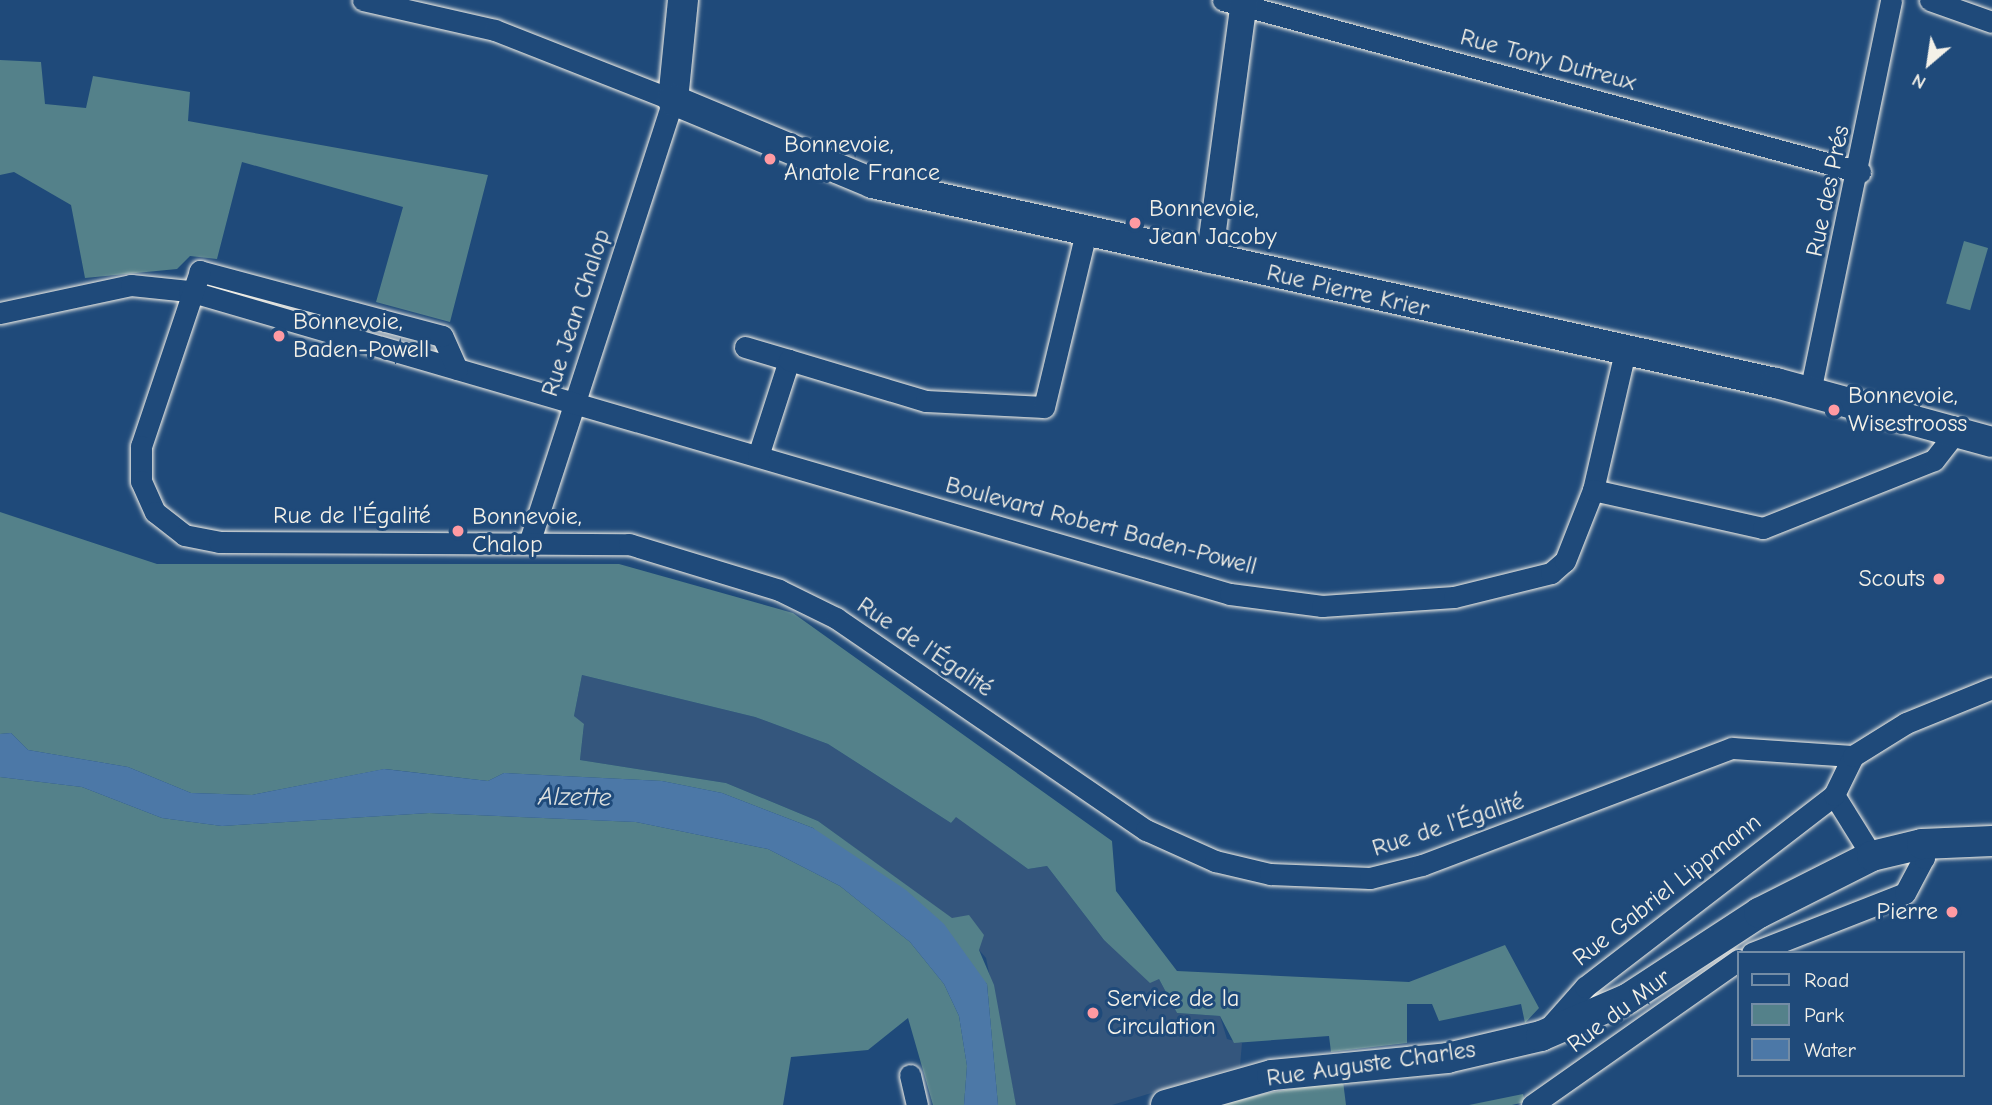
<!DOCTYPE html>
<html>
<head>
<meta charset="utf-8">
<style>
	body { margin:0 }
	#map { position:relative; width:1992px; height:1105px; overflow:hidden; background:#1f4a7a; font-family:"Comic Neue",sans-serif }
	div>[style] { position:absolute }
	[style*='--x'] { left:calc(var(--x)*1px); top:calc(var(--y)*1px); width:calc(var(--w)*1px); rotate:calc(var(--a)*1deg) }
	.built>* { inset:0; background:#34567d }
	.green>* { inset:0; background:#54818a; transform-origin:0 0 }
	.water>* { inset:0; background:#4c78a7 }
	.roads { filter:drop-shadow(0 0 2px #f4f1e8) drop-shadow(0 0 2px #f4f1e8) }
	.minor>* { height:21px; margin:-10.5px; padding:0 10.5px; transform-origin:10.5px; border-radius:10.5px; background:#1f4a7a }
	.tertiary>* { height:26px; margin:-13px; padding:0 13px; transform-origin:13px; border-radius:13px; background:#1f4a7a }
	.secondary>* { height:30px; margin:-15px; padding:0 15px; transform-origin:15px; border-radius:15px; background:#1f4a7a }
	.dots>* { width:19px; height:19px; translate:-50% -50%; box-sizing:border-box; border:4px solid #1f4a7a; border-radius:50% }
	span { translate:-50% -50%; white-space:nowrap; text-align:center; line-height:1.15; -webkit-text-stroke:6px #1f4a7a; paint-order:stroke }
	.street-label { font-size:24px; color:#f4f1e8 }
	.poi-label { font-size:24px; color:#f4f1e8 }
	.left { translate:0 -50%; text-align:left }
	.right { translate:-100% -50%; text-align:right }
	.water-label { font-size:26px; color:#dbdfde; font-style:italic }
	.legend { position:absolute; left:1737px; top:951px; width:228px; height:126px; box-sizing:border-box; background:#1f4a7a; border:2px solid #748da6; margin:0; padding:9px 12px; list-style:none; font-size:21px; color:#f4f1e8 }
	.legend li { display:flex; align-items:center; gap:14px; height:35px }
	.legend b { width:35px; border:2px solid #748da6 }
	.north { position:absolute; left:1894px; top:28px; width:70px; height:70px; -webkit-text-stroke:5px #1f4a7a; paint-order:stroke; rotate:209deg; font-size:19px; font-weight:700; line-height:28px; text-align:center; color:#f4f1e8 }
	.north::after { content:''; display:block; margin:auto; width:24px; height:32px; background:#f4f1e8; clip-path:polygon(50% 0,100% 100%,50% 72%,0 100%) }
</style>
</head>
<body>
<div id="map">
	<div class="built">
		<div style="clip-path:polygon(582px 675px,755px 717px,828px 744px,951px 823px,956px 816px,1028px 869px,1047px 866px,1104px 940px,1159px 979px,1177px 1013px,1220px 1016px,1227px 1039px,1242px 1043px,1240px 1066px,1112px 1105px,1016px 1105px,986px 958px,952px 919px,818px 821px,726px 783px,580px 760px,584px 725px,574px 716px)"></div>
	</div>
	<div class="green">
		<div style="clip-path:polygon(0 60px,41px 62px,45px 104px,86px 108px,93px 76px,190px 92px,188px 121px,488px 175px,450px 322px,376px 302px,403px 207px,242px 162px,217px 259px,190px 256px,177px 269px,85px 278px,71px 205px,14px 172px,0 175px)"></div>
		<div style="left:1964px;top:241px;width:25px;height:65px;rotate:16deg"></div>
		<div style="clip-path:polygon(0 512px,157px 564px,619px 564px,793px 613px,1112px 841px,1116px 891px,1177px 971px,1409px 982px,1505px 945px,1539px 1008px,1525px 1023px,1521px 1004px,1439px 1021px,1432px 1004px,1407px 1004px,1407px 1043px,1331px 1052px,1329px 1036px,1234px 1043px,1220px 1016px,1177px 1013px,1159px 979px,1150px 983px,1104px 940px,1047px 866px,1028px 869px,956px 817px,951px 823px,828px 744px,755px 717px,582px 675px,574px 716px,584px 724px,580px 760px,726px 783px,818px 821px,952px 918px,969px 915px,984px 935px,979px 950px,994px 985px,1016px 1105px,998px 1105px,987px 984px,813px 828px,722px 793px,662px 781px,504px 773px,488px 781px,385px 769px,252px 795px,191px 793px,128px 767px,28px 750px,11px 733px,0 734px)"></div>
		<div style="clip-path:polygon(0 777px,82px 787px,162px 818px,222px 826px,429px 813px,636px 822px,768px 849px,840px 886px,910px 942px,944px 984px,959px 1016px,967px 1066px,964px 1105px,933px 1105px,908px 1018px,868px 1050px,791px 1057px,783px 1105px,0 1105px)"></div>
		<div style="clip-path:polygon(1343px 1081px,1346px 1105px,1220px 1105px,1267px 1093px)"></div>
		<div style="clip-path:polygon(1523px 1094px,1525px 1102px,1512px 1105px,1469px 1105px)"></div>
	</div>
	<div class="water">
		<div style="clip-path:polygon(11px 733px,28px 750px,128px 767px,191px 793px,252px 795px,384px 769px,488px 781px,504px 773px,662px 781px,722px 793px,813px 828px,906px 890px,944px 924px,987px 984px,998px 1105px,964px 1105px,967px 1066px,959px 1016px,944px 984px,910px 942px,840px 886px,768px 849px,636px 822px,429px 813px,222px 826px,162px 818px,82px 787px,0 777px,0 734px)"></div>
	</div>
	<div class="roads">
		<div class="minor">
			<div style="--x:363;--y:0;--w:135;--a:12.8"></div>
			<div style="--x:495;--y:30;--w:191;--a:21.5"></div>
			<div style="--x:673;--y:100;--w:466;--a:108"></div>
			<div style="--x:1223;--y:0;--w:660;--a:15.11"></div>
			<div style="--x:1930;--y:0;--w:66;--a:19.5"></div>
			<div style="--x:0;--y:313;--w:134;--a:-12.1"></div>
			<div style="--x:131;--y:285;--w:58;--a:5.9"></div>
			<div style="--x:189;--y:291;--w:1084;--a:16.23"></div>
			<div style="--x:1230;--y:594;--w:93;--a:7.4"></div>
			<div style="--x:1322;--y:606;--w:132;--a:-3.9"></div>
			<div style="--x:1454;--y:597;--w:100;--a:-13.9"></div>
			<div style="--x:1551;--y:573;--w:18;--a:-41"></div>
			<div style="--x:1565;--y:561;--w:76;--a:-68.5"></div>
			<div style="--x:1593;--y:490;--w:143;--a:-77"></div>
			<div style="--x:745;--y:347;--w:46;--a:16.5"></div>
			<div style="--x:457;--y:369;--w:36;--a:-114"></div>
			<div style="--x:442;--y:336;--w:251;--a:-165"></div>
			<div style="--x:200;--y:271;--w:185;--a:108.6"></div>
			<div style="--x:141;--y:446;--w:35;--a:90"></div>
			<div style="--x:141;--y:481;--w:34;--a:66"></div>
			<div style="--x:155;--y:512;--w:37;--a:38"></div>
			<div style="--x:184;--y:535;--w:36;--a:11"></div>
			<div style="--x:219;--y:542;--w:410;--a:0.3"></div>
			<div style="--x:629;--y:544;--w:157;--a:17"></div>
			<div style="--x:779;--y:590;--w:64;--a:26.2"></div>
			<div style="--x:836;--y:618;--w:376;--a:34.4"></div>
			<div style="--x:1146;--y:830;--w:76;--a:24.2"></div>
			<div style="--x:1215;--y:861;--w:57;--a:13.3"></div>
			<div style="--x:1270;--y:874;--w:100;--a:2.3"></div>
			<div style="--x:1370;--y:878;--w:54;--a:-14"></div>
			<div style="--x:1422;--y:865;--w:331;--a:-20.7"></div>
			<div style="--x:1732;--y:748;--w:121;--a:3.8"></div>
			<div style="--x:1810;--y:392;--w:400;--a:-78.3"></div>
			<div style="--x:758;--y:456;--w:101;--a:-72.1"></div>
			<div style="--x:789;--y:360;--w:143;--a:16.7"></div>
			<div style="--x:926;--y:401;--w:118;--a:2.9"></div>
			<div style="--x:1044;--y:407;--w:180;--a:-76.5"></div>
			<div style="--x:1593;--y:490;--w:174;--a:12.6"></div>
			<div style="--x:1763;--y:528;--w:184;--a:-21.7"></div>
			<div style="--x:1934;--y:460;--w:36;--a:-52"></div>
			<div style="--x:1834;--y:795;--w:72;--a:58.1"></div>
			<div style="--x:1752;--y:953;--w:164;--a:-21.4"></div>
			<div style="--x:1905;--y:893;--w:40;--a:-62"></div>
			<div style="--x:1924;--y:858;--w:14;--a:-98"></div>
			<div style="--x:1546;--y:1031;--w:59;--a:-48.4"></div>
			<div style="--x:1585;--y:987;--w:314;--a:-37.6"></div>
			<div style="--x:1834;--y:795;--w:43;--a:-64"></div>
			<div style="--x:1853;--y:756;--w:62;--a:-31.9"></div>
			<div style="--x:1906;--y:723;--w:93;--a:-22.1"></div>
			<div style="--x:910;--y:1075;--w:31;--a:77"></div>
			<div style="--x:1532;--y:1105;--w:252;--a:-35.1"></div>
		</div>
		<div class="tertiary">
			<div style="--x:1209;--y:260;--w:262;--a:-82.3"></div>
		</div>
		<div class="secondary">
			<div style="--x:683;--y:0;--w:100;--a:95.7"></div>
			<div style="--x:673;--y:100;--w:216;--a:22.6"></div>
			<div style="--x:872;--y:183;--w:926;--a:12.48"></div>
			<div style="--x:1776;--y:383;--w:224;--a:15.3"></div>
			<div style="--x:1166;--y:1105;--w:110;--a:-15.8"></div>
			<div style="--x:1272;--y:1075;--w:176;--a:-5.5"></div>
			<div style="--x:1447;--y:1058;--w:97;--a:-13.2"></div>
			<div style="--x:1541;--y:1036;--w:94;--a:-23.3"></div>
			<div style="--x:1627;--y:999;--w:158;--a:-33.1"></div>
			<div style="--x:1759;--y:913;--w:127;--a:-26.8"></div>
			<div style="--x:1872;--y:856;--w:51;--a:-13.5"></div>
			<div style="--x:1922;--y:844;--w:70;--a:-2.5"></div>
		</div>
	</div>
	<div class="dots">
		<div style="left:770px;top:159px;background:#ff9aa2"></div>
		<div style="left:1135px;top:223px;background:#ff9aa2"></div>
		<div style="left:279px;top:336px;background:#ff9aa2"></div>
		<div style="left:1834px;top:410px;background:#ff9aa2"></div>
		<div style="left:458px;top:531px;background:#ff9aa2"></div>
		<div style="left:1939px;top:579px;background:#ff9aa2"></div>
		<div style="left:1952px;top:912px;background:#ff9aa2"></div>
		<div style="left:1093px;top:1013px;background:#ff9aa2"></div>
	</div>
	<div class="street-label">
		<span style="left:1548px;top:60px;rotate:15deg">Rue Tony Dutreux</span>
		<span style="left:1828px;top:191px;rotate:-78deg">Rue des Prés</span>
		<span style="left:1348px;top:291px;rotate:13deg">Rue Pierre Krier</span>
		<span style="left:576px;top:313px;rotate:-72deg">Rue Jean Chalop</span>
		<span style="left:352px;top:516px">Rue de l'Égalité</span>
		<span style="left:1101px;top:526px;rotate:15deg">Boulevard Robert Baden-Powell</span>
		<span style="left:925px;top:647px;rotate:34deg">Rue de l'Égalité</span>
		<span style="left:1448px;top:825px;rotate:-18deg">Rue de l'Égalité</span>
		<span style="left:1667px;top:890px;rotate:-38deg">Rue Gabriel Lippmann</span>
		<span style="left:1619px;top:1011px;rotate:-37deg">Rue du Mur</span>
		<span style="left:1371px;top:1064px;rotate:-8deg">Rue Auguste Charles</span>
	</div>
	<div class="poi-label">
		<span class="left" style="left:784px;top:159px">Bonnevoie,<br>Anatole France</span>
		<span class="left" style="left:1149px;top:223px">Bonnevoie,<br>Jean Jacoby</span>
		<span class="left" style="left:293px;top:336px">Bonnevoie,<br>Baden-Powell</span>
		<span class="left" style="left:1848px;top:410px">Bonnevoie,<br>Wisestrooss</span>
		<span class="left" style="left:472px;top:531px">Bonnevoie,<br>Chalop</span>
		<span class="right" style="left:1925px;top:579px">Scouts</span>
		<span class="right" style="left:1938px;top:912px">Pierre</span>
		<span class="left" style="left:1107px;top:1013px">Service de la<br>Circulation</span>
	</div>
	<div class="water-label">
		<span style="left:575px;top:798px;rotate:1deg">Alzette</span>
	</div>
	<ul class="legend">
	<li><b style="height:9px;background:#1f4a7a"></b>Road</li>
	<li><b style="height:19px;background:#54818a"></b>Park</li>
	<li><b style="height:19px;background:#4c78a7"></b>Water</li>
	</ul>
	<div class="north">N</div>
</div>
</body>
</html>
